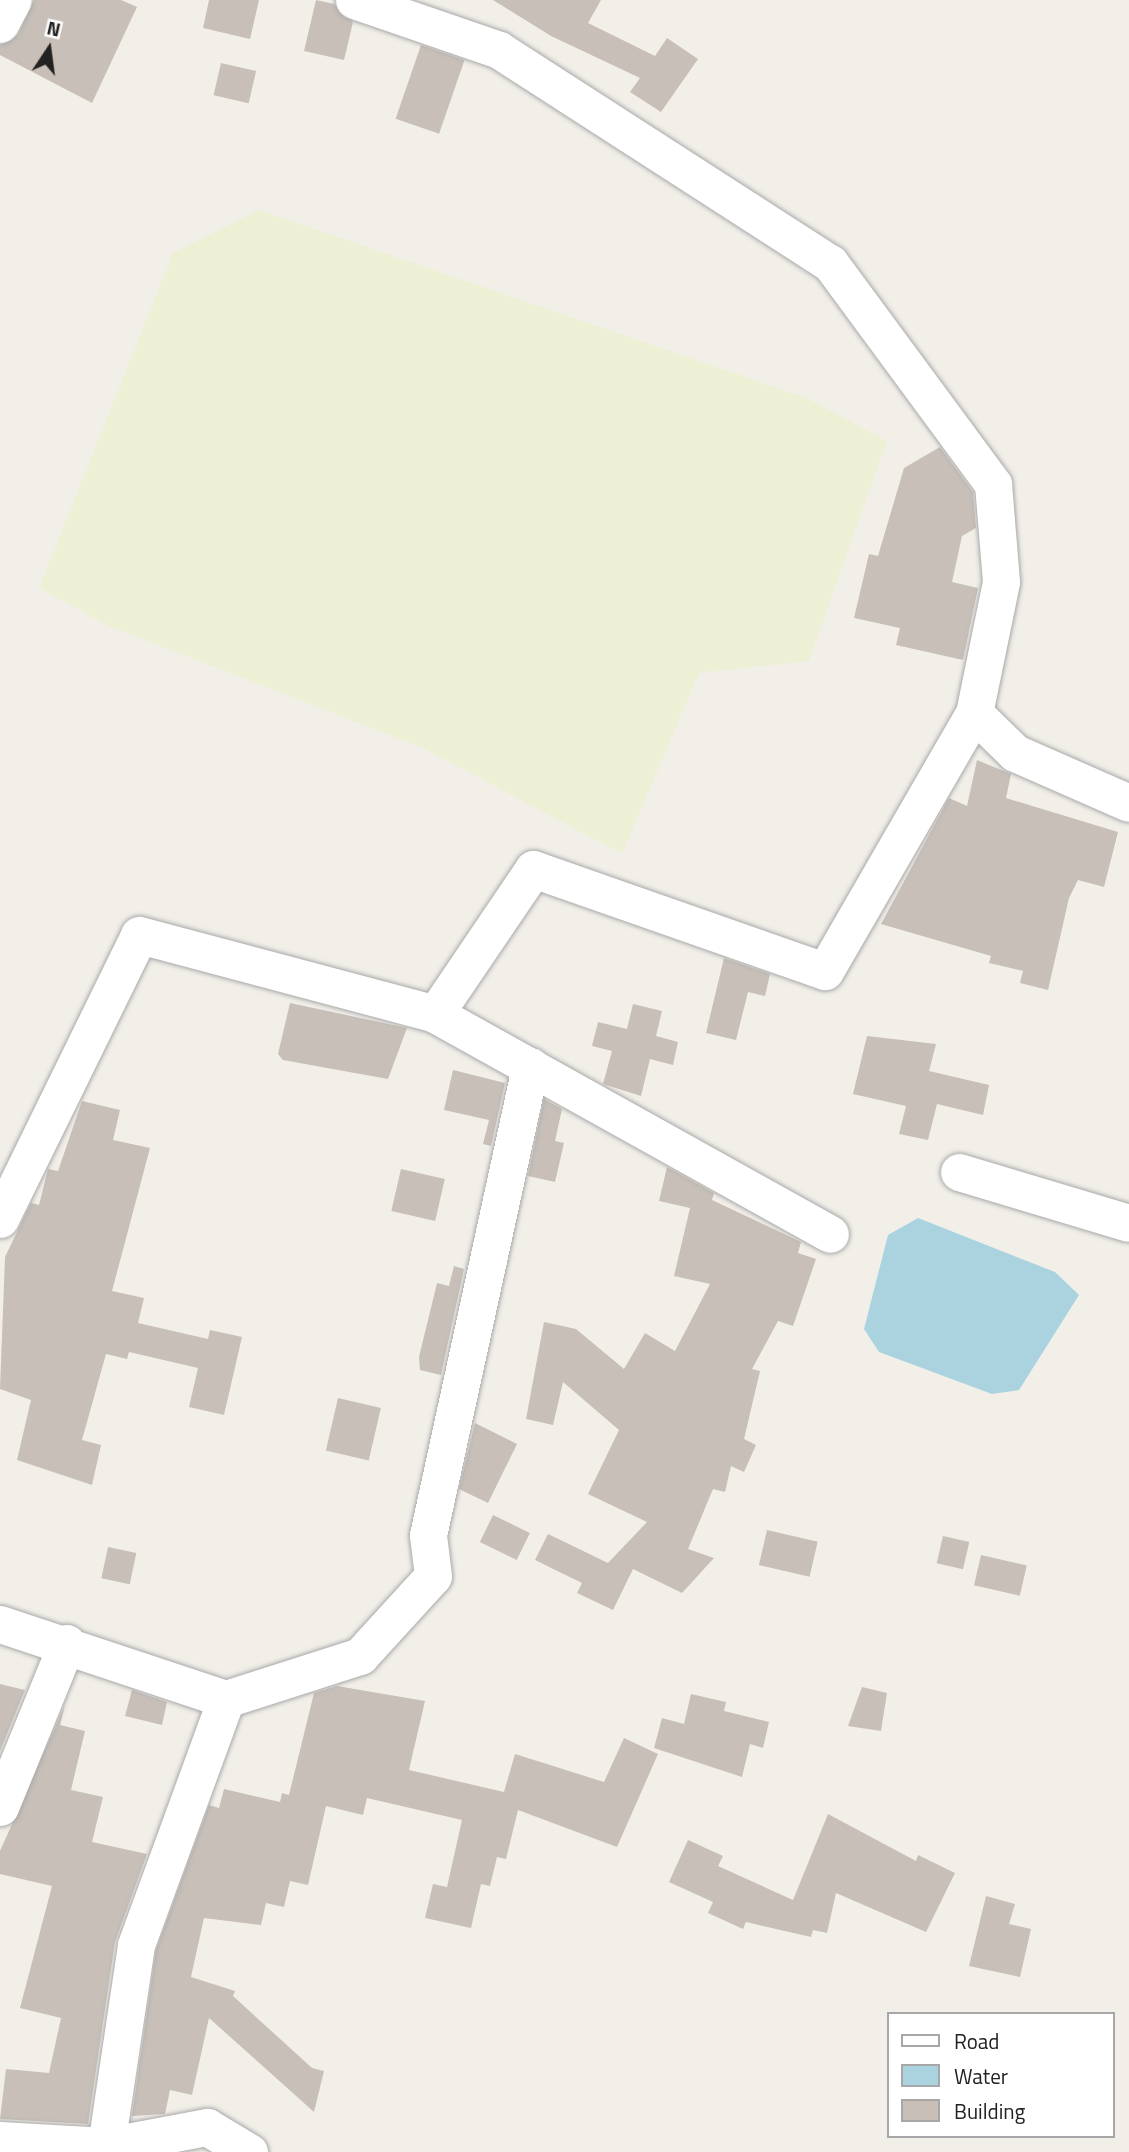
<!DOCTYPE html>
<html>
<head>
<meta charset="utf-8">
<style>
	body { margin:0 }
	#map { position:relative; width:1129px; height:2152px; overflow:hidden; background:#f2efe9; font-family:"Titillium Web",sans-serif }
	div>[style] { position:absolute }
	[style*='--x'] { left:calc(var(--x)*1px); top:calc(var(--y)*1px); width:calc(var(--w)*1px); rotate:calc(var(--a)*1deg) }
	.farmland>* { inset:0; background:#eef0d5 }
	.water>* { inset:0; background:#aad3df }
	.building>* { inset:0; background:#c7bfb8; transform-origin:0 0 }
	.roads { filter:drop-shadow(0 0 2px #a9a9a9) drop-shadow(0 0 2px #a9a9a9) }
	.minor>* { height:37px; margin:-18.5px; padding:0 18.5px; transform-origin:18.5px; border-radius:18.5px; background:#fff }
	span { translate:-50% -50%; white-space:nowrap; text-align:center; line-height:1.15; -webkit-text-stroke:6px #fff; paint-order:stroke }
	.legend { position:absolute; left:887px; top:2012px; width:228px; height:126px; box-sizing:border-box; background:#fff; border:2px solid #a7a7a7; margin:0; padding:9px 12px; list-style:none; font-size:21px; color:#222 }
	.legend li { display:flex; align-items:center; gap:14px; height:35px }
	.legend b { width:35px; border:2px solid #a7a7a7 }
	.north { position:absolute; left:14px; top:14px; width:70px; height:70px; -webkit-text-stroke:5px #fff; paint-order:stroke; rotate:13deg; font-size:19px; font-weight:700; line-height:28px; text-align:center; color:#222 }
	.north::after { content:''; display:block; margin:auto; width:24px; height:32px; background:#222; clip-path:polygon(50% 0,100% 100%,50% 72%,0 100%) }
</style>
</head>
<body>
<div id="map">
	<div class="farmland">
		<div style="clip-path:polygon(259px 210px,807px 398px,887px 441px,809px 661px,699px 673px,622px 854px,423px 748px,109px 626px,39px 588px,173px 253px)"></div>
	</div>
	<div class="water">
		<div style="clip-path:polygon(918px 1218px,1055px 1272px,1079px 1295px,1019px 1390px,992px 1394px,879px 1352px,864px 1329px,888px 1235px)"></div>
	</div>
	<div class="building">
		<div style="clip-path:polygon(34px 0,121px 0,137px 7px,92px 103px,0 55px,0 45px,18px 35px)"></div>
		<div style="clip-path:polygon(209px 0,259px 0,250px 39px,203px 28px)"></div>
		<div style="clip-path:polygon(316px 0,334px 4px,353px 22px,344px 60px,304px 51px)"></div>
		<div style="clip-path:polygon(493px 0,601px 0,588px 23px,655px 56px,667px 38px,698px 59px,661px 112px,630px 92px,640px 78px,551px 36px)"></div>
		<div style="left:421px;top:45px;width:46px;height:78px;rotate:19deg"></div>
		<div style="left:221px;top:63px;width:36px;height:33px;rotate:13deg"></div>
		<div style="clip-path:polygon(940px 447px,973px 492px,976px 528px,962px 536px,952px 582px,978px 588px,963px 660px,896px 645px,900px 628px,854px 618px,869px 554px,878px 556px,904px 468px)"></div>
		<div style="clip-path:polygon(977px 760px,1011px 774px,1006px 798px,1118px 832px,1104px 887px,1078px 880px,1069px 898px,1048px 990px,1020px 983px,1023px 971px,989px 963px,991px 956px,881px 924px,949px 798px,967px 806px)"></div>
		<div style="clip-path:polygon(724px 958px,770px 974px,765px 996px,748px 992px,736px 1040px,706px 1033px)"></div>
		<div style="clip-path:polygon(290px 1003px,407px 1028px,388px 1079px,283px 1060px,278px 1054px)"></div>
		<div style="clip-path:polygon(633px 1004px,662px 1011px,656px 1036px,678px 1042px,673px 1065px,650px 1059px,641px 1096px,603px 1084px,612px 1051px,592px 1046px,598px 1022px,627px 1029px)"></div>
		<div style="clip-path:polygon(867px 1036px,936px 1044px,929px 1071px,989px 1085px,983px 1115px,937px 1104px,928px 1140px,899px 1134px,906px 1106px,853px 1094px)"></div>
		<div style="clip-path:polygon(453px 1070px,505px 1083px,491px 1146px,483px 1144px,489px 1120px,444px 1110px)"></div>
		<div style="clip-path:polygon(544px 1099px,562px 1109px,555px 1141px,564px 1143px,555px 1182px,528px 1176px)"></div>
		<div style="clip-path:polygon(82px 1101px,120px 1110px,113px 1140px,150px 1148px,112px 1291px,144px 1298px,138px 1323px,208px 1339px,210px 1330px,242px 1337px,224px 1415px,189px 1407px,198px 1368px,129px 1352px,127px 1359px,106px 1354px,82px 1440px,101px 1445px,92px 1485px,17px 1460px,31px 1400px,0 1389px,5px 1257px,31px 1203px,39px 1205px,48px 1169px,58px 1171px)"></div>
		<div style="clip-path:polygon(667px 1167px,714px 1193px,712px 1200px,801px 1242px,798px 1253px,816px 1259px,793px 1326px,778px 1321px,752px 1369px,760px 1371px,744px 1439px,756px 1445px,744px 1472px,731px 1466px,725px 1492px,713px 1489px,688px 1549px,714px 1558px,682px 1593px,633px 1569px,613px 1610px,577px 1593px,582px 1583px,535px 1560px,548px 1534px,608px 1563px,647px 1522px,588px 1494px,619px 1430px,563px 1382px,553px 1425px,526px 1419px,544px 1322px,576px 1329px,624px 1369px,645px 1333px,675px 1351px,710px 1284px,674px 1276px,690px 1208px,659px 1201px)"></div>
		<div style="left:401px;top:1169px;width:45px;height:43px;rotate:13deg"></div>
		<div style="clip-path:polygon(454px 1266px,464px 1269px,441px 1375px,420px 1370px,419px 1357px,437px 1283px,449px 1286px)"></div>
		<div style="left:338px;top:1398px;width:44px;height:54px;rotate:13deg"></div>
		<div style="clip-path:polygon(475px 1423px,517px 1444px,488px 1503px,459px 1489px)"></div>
		<div style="left:493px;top:1515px;width:41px;height:30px;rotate:26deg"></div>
		<div style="left:767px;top:1530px;width:52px;height:36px;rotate:13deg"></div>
		<div style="left:943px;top:1536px;width:27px;height:28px;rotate:13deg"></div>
		<div style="left:108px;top:1547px;width:29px;height:32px;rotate:12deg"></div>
		<div style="left:981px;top:1555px;width:47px;height:31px;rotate:13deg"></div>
		<div style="clip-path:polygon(0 1684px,25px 1690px,0 1751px)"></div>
		<div style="clip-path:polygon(337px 1686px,425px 1701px,409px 1770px,504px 1792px,515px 1754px,604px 1782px,624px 1738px,658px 1754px,617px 1847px,518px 1810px,506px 1859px,497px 1857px,490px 1886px,481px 1884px,471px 1928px,425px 1918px,433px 1884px,447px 1887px,462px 1820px,367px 1798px,363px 1815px,326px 1806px,308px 1885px,290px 1881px,284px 1907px,266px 1903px,261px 1925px,204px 1918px,191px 1977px,235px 1991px,233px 1996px,312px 2068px,324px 2071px,314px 2112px,209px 2018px,192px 2095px,170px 2090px,165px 2114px,132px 2116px,156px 1950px,209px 1805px,219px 1808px,224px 1789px,280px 1802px,282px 1793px,289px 1795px,314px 1693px)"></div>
		<div style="clip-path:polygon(862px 1687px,887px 1693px,881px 1731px,848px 1726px)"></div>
		<div style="clip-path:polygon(132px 1690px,167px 1702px,162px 1725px,125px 1716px)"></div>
		<div style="clip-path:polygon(691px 1694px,726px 1702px,724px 1711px,769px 1722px,763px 1748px,750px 1744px,742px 1777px,654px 1748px,662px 1718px,684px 1724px)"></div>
		<div style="clip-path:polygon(65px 1705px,60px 1725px,85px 1731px,71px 1790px,103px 1797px,92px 1842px,147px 1854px,115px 1942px,88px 2124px,0 2119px,6px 2069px,49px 2073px,61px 2018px,20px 2008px,52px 1886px,0 1874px,0 1851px)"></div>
		<div style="clip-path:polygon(828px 1814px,916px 1861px,918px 1855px,955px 1873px,926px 1932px,836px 1893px,827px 1933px,813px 1930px,811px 1937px,746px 1922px,743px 1929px,708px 1913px,713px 1902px,669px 1882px,688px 1840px,723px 1856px,718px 1866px,793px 1900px)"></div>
		<div style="clip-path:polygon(986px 1896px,1015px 1904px,1009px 1924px,1031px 1929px,1020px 1977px,969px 1966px)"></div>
	</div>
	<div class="roads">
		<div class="minor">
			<div style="--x:354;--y:0;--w:153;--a:19"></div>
			<div style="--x:499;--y:50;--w:394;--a:32.8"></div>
			<div style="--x:830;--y:263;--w:275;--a:53.6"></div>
			<div style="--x:993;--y:484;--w:98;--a:85.3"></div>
			<div style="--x:1001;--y:582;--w:134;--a:101.6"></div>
			<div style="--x:974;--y:713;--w:57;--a:44.3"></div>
			<div style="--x:1015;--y:753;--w:124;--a:23.7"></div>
			<div style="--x:0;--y:24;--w:27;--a:-62"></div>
			<div style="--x:435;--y:1014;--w:452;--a:29.1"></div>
			<div style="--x:959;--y:1172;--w:177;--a:16.7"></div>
			<div style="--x:0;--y:1219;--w:316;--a:-63.9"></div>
			<div style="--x:139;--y:935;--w:306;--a:14.9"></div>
			<div style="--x:435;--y:1014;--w:175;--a:-55.9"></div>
			<div style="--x:533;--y:869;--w:309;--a:19.3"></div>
			<div style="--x:825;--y:971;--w:298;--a:-60"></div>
			<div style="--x:0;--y:1624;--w:238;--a:18.4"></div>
			<div style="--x:226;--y:1699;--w:262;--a:110.1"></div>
			<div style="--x:136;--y:1945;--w:203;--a:98.5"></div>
			<div style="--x:226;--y:1699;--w:141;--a:-17.8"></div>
			<div style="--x:360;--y:1656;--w:108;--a:-47.6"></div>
			<div style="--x:433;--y:1576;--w:41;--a:-97"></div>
			<div style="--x:428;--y:1535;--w:480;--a:-77.7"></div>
			<div style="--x:0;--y:1807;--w:177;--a:-67.8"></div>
			<div style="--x:0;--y:2140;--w:106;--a:3.2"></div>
			<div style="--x:106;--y:2146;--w:103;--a:-10.7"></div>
			<div style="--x:207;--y:2127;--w:49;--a:30.8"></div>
		</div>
	</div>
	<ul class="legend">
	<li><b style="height:9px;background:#fff"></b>Road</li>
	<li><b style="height:19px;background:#aad3df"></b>Water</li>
	<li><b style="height:19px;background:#c7bfb8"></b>Building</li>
	</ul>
	<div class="north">N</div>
</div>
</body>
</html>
